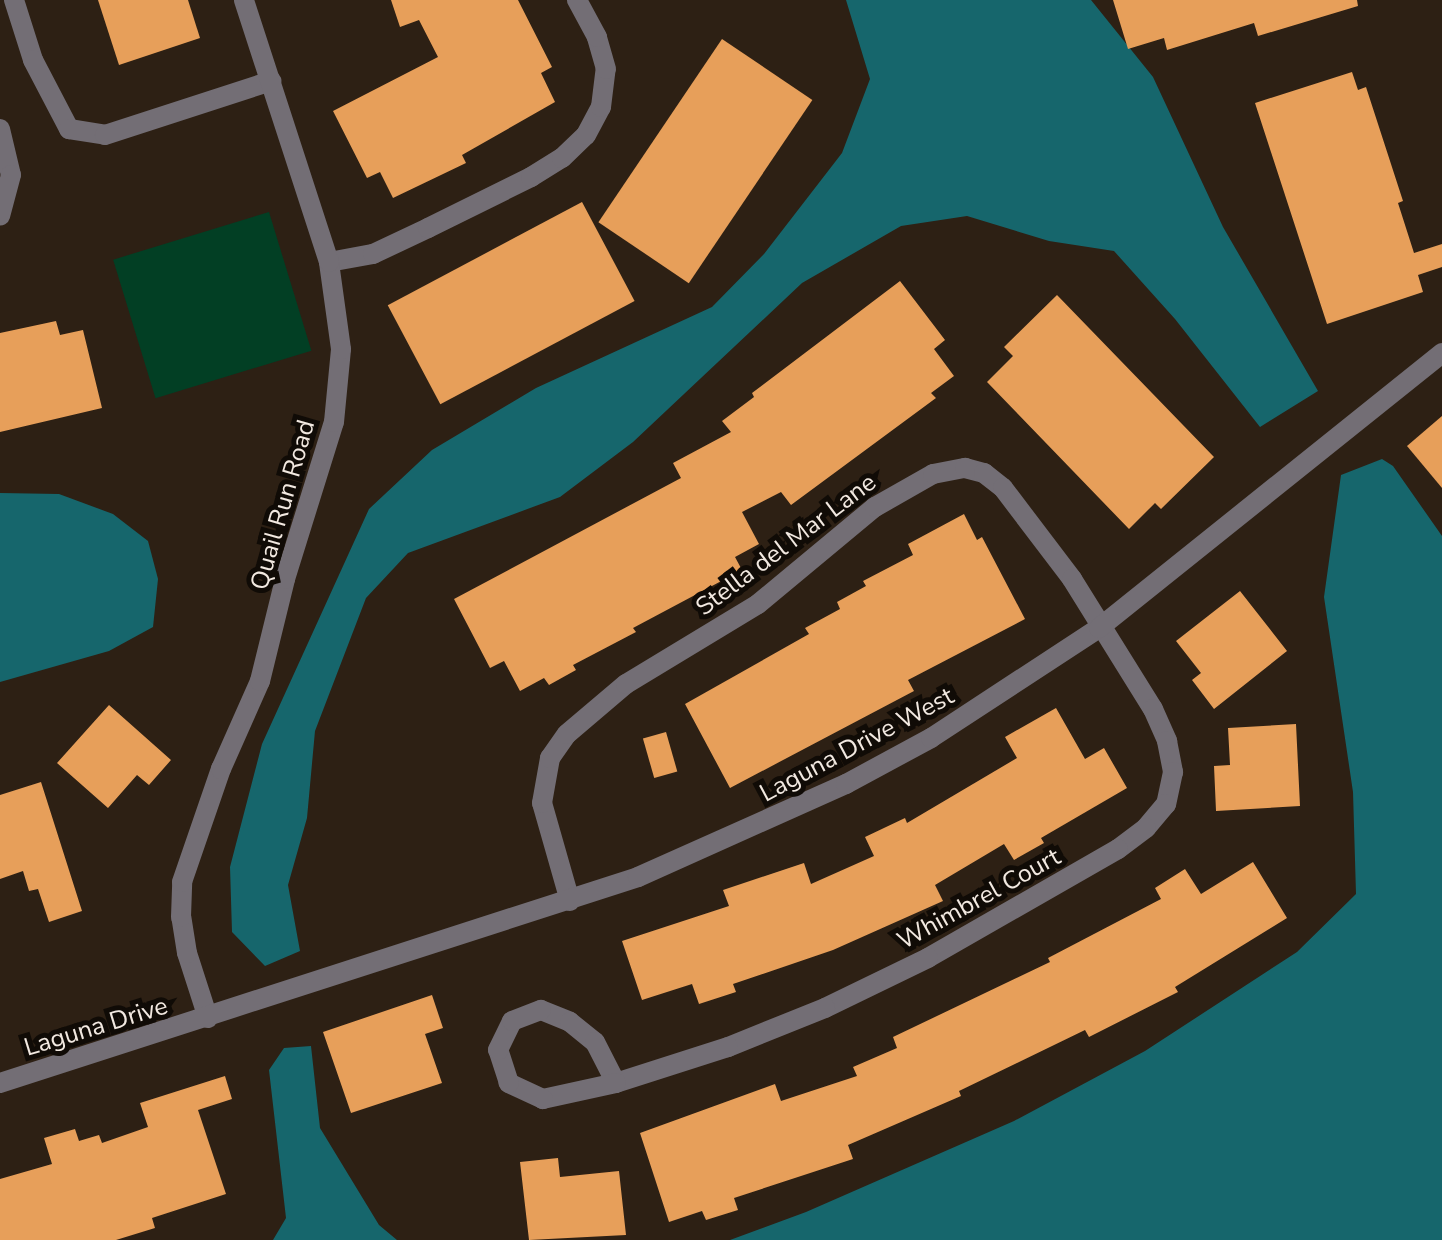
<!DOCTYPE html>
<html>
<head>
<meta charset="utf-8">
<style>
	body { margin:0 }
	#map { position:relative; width:1442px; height:1240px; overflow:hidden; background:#2d2014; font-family:"Nunito Sans",sans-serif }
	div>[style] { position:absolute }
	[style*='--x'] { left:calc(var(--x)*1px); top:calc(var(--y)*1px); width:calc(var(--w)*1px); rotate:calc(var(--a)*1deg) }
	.green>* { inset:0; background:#023f24; transform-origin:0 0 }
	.water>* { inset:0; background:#16666c }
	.building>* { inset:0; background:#e79f5a; transform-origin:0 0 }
	.minor>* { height:20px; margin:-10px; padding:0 10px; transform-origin:10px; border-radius:10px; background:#736e75 }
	span { translate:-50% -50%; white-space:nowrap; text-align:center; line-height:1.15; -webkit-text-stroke:10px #100b06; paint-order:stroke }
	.street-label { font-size:25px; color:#f2e9e1 }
</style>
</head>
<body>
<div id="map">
	<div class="green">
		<div style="left:269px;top:212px;width:145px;height:163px;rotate:73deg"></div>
	</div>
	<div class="water">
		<div style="clip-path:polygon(846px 0,1091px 0,1153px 77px,1223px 227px,1318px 391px,1260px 427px,1175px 319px,1114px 251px,1049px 241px,967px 216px,901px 226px,802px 283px,633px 442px,560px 497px,408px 553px,366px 598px,315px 731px,307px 818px,288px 885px,300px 951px,265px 966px,232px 932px,230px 867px,262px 744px,369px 509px,432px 450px,536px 388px,712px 307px,764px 254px,842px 153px,870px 79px)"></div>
		<div style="clip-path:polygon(1382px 459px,1393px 466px,1442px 536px,1442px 1240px,730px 1240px,806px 1212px,1014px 1121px,1145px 1051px,1297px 952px,1356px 894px,1353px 792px,1324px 597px,1341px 475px)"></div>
		<div style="clip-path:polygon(0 493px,59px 494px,113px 514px,148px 541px,158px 579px,153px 627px,109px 651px,0 682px)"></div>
		<div style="clip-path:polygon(311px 1046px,320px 1128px,379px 1225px,397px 1240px,273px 1240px,286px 1218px,269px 1070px,284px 1048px)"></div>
	</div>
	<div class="building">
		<div style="clip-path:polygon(98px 0,188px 0,200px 38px,119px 65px)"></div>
		<div style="clip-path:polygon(391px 0,518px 0,552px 67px,541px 73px,555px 102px,462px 155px,466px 163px,393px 198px,380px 172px,367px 178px,333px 111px,438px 57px,419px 20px,400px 27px)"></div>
		<div style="clip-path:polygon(1113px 0,1357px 0,1358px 6px,1258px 36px,1254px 23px,1167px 50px,1164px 38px,1128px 49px)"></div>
		<div style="left:722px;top:39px;width:109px;height:221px;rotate:34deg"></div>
		<div style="clip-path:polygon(1352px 72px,1358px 90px,1366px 87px,1403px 201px,1398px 203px,1414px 253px,1442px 244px,1442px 267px,1418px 275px,1423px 292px,1327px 324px,1255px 103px)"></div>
		<div style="left:582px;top:202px;width:112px;height:220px;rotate:62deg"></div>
		<div style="clip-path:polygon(900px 281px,945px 340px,934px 349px,954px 376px,931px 393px,936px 398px,791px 505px,781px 492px,742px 512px,759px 544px,735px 557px,742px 570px,633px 628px,636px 632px,573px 665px,576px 670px,549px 685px,544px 678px,520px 691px,504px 661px,490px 668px,454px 599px,681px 478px,673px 463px,731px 432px,722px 421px,754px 397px,752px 393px)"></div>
		<div style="clip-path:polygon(1057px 295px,1214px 457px,1161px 509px,1155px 503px,1129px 529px,987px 382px,1013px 356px,1004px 347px)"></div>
		<div style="clip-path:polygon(56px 321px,60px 335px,83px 330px,102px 408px,0 432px,0 333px)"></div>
		<div style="clip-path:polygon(1442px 416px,1442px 488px,1407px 446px)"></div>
		<div style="clip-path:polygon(964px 514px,977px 540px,982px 537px,1025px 619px,908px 680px,914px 691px,730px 788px,685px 704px,809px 634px,805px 628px,840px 609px,837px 602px,866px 586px,863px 581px,913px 555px,908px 544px)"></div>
		<div style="clip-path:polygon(1240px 591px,1287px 651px,1214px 709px,1192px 680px,1201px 673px,1176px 641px)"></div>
		<div style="clip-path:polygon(109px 705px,171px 760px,149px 785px,137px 775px,108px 808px,57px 763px)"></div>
		<div style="clip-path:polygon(1056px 708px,1085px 759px,1104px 748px,1127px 788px,1041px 838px,1044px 843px,1014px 860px,1004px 844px,935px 885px,943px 901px,833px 950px,733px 984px,736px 992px,699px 1004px,692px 984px,642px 1000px,622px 941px,729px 906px,723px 890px,804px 863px,811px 884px,874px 856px,865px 837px,905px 818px,907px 823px,1017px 758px,1005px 737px)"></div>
		<div style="clip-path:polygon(1296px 724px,1300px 806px,1216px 811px,1214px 766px,1230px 765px,1228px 728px)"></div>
		<div style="left:666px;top:732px;width:41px;height:24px;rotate:74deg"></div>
		<div style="clip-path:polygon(41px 782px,82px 911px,49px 922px,38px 889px,29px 891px,23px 871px,0 879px,0 795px)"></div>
		<div style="clip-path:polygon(1253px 862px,1287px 918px,1175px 987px,1178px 992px,1089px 1037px,1085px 1030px,959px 1091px,961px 1096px,848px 1145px,853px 1159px,734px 1198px,738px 1210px,706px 1220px,702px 1211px,669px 1222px,640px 1133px,775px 1084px,781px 1101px,857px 1076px,853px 1067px,897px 1048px,893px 1037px,1050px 962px,1048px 958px,1161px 899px,1155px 888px,1185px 869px,1201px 894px)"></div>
		<div style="clip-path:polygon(432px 995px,443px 1028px,425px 1034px,442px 1083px,351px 1113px,323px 1032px)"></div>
		<div style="clip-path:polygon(225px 1076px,232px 1099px,198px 1110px,226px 1194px,152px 1218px,155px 1228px,116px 1240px,0 1240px,0 1179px,52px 1164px,44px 1138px,75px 1129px,79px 1141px,99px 1135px,102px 1143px,148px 1127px,140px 1103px)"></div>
		<div style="clip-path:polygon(558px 1158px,560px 1177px,619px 1171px,626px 1235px,529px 1240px,520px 1162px)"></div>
	</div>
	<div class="minor">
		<div style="--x:14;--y:0;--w:63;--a:72.4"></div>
		<div style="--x:33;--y:60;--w:78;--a:62.4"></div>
		<div style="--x:69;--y:129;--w:36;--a:9"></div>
		<div style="--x:105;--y:135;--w:175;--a:-18"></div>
		<div style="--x:0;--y:129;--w:47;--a:76.6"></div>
		<div style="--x:11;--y:175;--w:42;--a:105"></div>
		<div style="--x:329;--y:262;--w:45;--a:-10.3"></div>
		<div style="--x:373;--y:254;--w:61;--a:-25.3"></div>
		<div style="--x:428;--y:228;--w:115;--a:-26.3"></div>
		<div style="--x:531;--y:177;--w:36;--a:-32"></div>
		<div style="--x:562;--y:158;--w:33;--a:-44"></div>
		<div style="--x:586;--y:135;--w:32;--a:-62"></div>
		<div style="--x:601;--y:107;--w:38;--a:-83"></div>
		<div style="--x:606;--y:69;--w:33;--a:-106"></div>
		<div style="--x:597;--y:37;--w:42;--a:-118.4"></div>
		<div style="--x:570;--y:901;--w:102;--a:-105.9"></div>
		<div style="--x:542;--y:803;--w:46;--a:-79.9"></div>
		<div style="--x:550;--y:758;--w:29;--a:-55"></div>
		<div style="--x:567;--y:734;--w:77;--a:-40.3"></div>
		<div style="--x:626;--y:684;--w:154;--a:-31.2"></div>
		<div style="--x:758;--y:604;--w:152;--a:-39.7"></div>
		<div style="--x:875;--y:507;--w:67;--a:-29.6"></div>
		<div style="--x:933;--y:474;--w:33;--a:-11"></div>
		<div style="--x:965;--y:468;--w:20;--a:15"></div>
		<div style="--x:984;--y:473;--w:24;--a:38"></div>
		<div style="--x:1003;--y:488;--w:114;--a:52.8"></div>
		<div style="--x:1072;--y:579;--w:153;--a:58.1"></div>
		<div style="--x:1153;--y:709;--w:35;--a:66"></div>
		<div style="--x:1167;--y:741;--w:32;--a:79"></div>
		<div style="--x:1173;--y:772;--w:33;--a:102"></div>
		<div style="--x:1166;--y:804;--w:31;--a:130"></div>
		<div style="--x:1146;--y:828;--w:35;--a:143"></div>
		<div style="--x:1118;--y:849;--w:219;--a:150.2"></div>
		<div style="--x:928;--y:958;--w:114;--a:154.1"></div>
		<div style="--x:825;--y:1008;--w:105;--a:158.1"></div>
		<div style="--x:728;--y:1047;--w:118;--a:162.2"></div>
		<div style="--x:541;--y:1010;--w:31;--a:22"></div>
		<div style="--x:570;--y:1022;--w:32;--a:39"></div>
		<div style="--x:595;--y:1042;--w:46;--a:62.9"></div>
		<div style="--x:616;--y:1083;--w:75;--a:167.6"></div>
		<div style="--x:543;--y:1099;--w:38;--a:-155"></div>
		<div style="--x:509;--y:1083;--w:35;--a:-108"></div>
		<div style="--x:498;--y:1050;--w:32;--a:-64"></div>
		<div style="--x:512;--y:1021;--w:31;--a:-21"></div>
		<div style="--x:208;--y:1018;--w:68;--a:-107.9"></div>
		<div style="--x:187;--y:953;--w:36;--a:-99"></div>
		<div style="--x:181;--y:917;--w:35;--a:-88"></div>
		<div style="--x:182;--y:882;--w:120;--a:-71"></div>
		<div style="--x:221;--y:769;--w:96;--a:-66.1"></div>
		<div style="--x:260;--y:681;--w:105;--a:-76.2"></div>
		<div style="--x:285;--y:579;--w:164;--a:-72.7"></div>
		<div style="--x:334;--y:422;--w:73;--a:-84.5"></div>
		<div style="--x:341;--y:349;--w:88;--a:-97.9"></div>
		<div style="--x:329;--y:262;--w:275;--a:-108"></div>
		<div style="--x:0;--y:1083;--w:670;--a:-17.89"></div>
		<div style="--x:638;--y:877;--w:228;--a:-24.1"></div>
		<div style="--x:846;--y:784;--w:97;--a:-28.4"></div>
		<div style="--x:931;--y:738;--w:201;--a:-33.2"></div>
		<div style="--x:1099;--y:628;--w:440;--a:-38.7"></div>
	</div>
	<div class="street-label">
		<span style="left:283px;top:505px;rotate:-74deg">Quail Run Road</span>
		<span style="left:786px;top:545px;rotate:-37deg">Stella del Mar Lane</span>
		<span style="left:857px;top:745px;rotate:-28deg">Laguna Drive West</span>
		<span style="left:979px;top:899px;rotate:-29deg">Whimbrel Court</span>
		<span style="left:96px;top:1027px;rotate:-17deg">Laguna Drive</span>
	</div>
</div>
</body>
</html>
